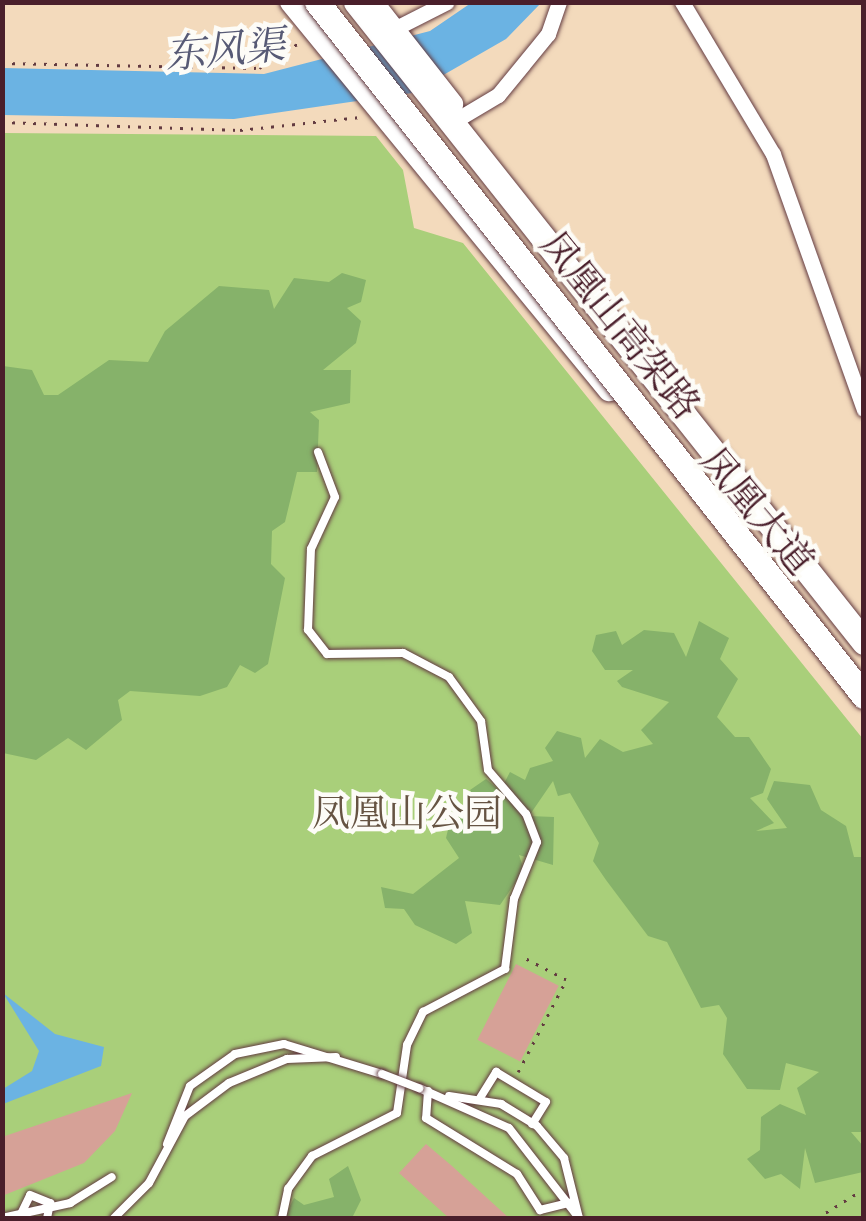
<!DOCTYPE html>
<html>
<head>
<meta charset="utf-8">
<style>
	body { margin:0 }
	#map { position:relative; width:866px; height:1221px; overflow:hidden; background:#f3dabc; font-family:"Libre Bodoni","Noto Serif SC",serif }
	div>[style] { position:absolute }
	[style*='--x'] { left:calc(var(--x)*1px); top:calc(var(--y)*1px); width:calc(var(--w)*1px); rotate:calc(var(--a)*1deg) }
	.green>* { inset:0; background:#a9cf7a }
	.forest>* { inset:0; background:#86b26a }
	.water>* { inset:0; background:#6bb3e3 }
	.building>* { inset:0; background:#d6a197; transform-origin:0 0 }
	.path>* { height:2.5px; margin-top:-1.25px; transform-origin:0; background:repeating-linear-gradient(90deg,#633b41 0 2.5px,transparent 0 10.5px) }
	.roads { filter:drop-shadow(0 0 2px #633b41) drop-shadow(0 0 2px #633b41) }
	.service>* { height:8px; margin:-4px; padding:0 4px; transform-origin:4px; border-radius:4px; background:#fff }
	.minor>* { height:15px; margin:-7.5px; padding:0 7.5px; transform-origin:7.5px; border-radius:7.5px; background:#fff }
	.secondary>* { height:22px; margin:-11px; padding:0 11px; transform-origin:11px; border-radius:11px; background:#fff }
	.trunk>* { height:25px; margin:-12.5px; padding:0 12.5px; transform-origin:12.5px; border-radius:12.5px; background:#fff }
	.bridges { filter:drop-shadow(0 0 2px #633b41) drop-shadow(0 0 2px #633b41) }
	.service-bridge>* { height:8px; margin:-4px; padding:0 4px; transform-origin:4px; border-radius:4px; background:#fff }
	.trunk-bridge>* { height:25px; margin:-12.5px; padding:0 12.5px; transform-origin:12.5px; border-radius:12.5px; background:#fff }
	span { translate:-50% -50%; white-space:nowrap; text-align:center; line-height:1.15; -webkit-text-stroke:9px #fdfcf7; paint-order:stroke }
	.street-label { font-size:38px; color:#4a1f2b }
	.park-label { font-size:38px; color:#665443 }
	.water-label { font-size:40px; color:#575a75; font-style:italic }
	.frame { position:absolute; inset:0; border:5px solid #4a1f2b; pointer-events:none }
</style>
</head>
<body>
<div id="map">
	<div class="green">
		<div style="clip-path:polygon(3px 133px,376px 136px,403px 170px,414px 228px,463px 243px,863px 739px,863px 1218px,3px 1218px)"></div>
	</div>
	<div class="forest">
		<div style="clip-path:polygon(342px 273px,366px 280px,361px 302px,347px 308px,361px 321px,356px 343px,323px 370px,351px 370px,350px 403px,310px 412px,319px 420px,317px 472px,297px 472px,285px 522px,272px 531px,271px 564px,285px 578px,268px 664px,255px 673px,240px 665px,227px 687px,200px 696px,130px 691px,118px 700px,122px 720px,86px 750px,68px 738px,36px 760px,3px 753px,3px 366px,32px 370px,44px 395px,58px 395px,109px 360px,148px 362px,165px 331px,219px 286px,269px 290px,274px 309px,294px 278px,329px 282px)"></div>
		<div style="clip-path:polygon(699px 621px,729px 638px,720px 659px,738px 679px,717px 717px,735px 737px,749px 737px,771px 769px,763px 793px,750px 798px,774px 823px,756px 831px,787px 828px,767px 799px,774px 781px,810px 785px,821px 810px,846px 826px,854px 857px,863px 857px,864px 1132px,851px 1132px,863px 1146px,863px 1172px,815px 1183px,805px 1148px,800px 1189px,781px 1174px,765px 1179px,747px 1159px,760px 1150px,761px 1117px,780px 1104px,806px 1115px,797px 1088px,819px 1072px,786px 1063px,780px 1090px,747px 1089px,723px 1054px,727px 1018px,719px 1005px,701px 1008px,667px 942px,648px 936px,606px 880px,593px 861px,599px 843px,570px 793px,558px 796px,553px 781px,529px 816px,554px 817px,553px 865px,519px 855px,524px 870px,500px 905px,465px 901px,472px 933px,456px 944px,415px 925px,404px 909px,385px 908px,381px 887px,413px 894px,459px 858px,446px 838px,451px 817px,476px 800px,470px 790px,486px 779px,500px 791px,510px 772px,525px 780px,530px 768px,553px 761px,545px 748px,557px 731px,581px 738px,585px 758px,600px 739px,623px 752px,653px 744px,641px 730px,669px 702px,622px 687px,617px 681px,633px 670px,605px 670px,592px 651px,596px 635px,616px 631px,622px 645px,644px 630px,674px 633px,686px 657px)"></div>
		<div style="clip-path:polygon(348px 1166px,361px 1200px,352px 1218px,284px 1218px,294px 1198px,304px 1205px,334px 1197px,329px 1179px)"></div>
	</div>
	<div class="water">
		<div style="clip-path:polygon(471px 3px,541px 3px,506px 39px,412px 93px,234px 119px,3px 115px,3px 68px,264px 74px,430px 31px)"></div>
		<div style="clip-path:polygon(3px 993px,55px 1034px,104px 1047px,101px 1066px,3px 1104px,3px 1089px,32px 1071px,39px 1051px)"></div>
	</div>
	<div class="building">
		<div style="left:516px;top:964px;width:48px;height:85px;rotate:27deg"></div>
		<div style="clip-path:polygon(132px 1093px,115px 1131px,84px 1163px,2px 1196px,2px 1137px)"></div>
		<div style="clip-path:polygon(426px 1144px,452px 1166px,509px 1218px,449px 1218px,399px 1173px)"></div>
	</div>
	<div class="path">
		<div style="--x:2;--y:63;--w:257;--a:1.1"></div>
		<div style="--x:259;--y:68;--w:47;--a:-32"></div>
		<div style="--x:2;--y:122;--w:238;--a:1.9"></div>
		<div style="--x:240;--y:130;--w:121;--a:-6.2"></div>
		<div style="--x:518;--y:1072;--w:104;--a:-62.4"></div>
		<div style="--x:566;--y:980;--w:45;--a:-152.3"></div>
		<div style="--x:817;--y:1218;--w:55;--a:-31.7"></div>
	</div>
	<div class="roads">
		<div class="service">
			<div style="--x:419;--y:1088;--w:98;--a:24"></div>
			<div style="--x:509;--y:1128;--w:114;--a:52.1"></div>
			<div style="--x:428;--y:1091;--w:27;--a:94"></div>
			<div style="--x:426;--y:1118;--w:107;--a:31.6"></div>
			<div style="--x:517;--y:1174;--w:43;--a:57.4"></div>
			<div style="--x:540;--y:1210;--w:32;--a:-14"></div>
			<div style="--x:449;--y:1096;--w:53;--a:8.7"></div>
			<div style="--x:501;--y:1104;--w:42;--a:31.4"></div>
			<div style="--x:537;--y:1126;--w:42;--a:49.8"></div>
			<div style="--x:564;--y:1158;--w:62;--a:76"></div>
			<div style="--x:480;--y:1098;--w:31;--a:-58"></div>
			<div style="--x:496;--y:1072;--w:58;--a:31"></div>
			<div style="--x:546;--y:1102;--w:26;--a:122"></div>
			<div style="--x:167;--y:1144;--w:62;--a:-68.4"></div>
			<div style="--x:190;--y:1086;--w:55;--a:-35.4"></div>
			<div style="--x:235;--y:1054;--w:50;--a:-11.5"></div>
			<div style="--x:284;--y:1044;--w:102;--a:17"></div>
			<div style="--x:2;--y:1218;--w:70;--a:-12.4"></div>
			<div style="--x:70;--y:1203;--w:49;--a:-31.8"></div>
			<div style="--x:19;--y:1218;--w:25;--a:-64"></div>
			<div style="--x:30;--y:1195;--w:22;--a:22"></div>
			<div style="--x:50;--y:1203;--w:15;--a:101"></div>
			<div style="--x:114;--y:1218;--w:49;--a:-45"></div>
			<div style="--x:149;--y:1183;--w:76;--a:-61.8"></div>
			<div style="--x:185;--y:1116;--w:55;--a:-36.9"></div>
			<div style="--x:229;--y:1083;--w:63;--a:-22.5"></div>
			<div style="--x:287;--y:1059;--w:49;--a:-2.3"></div>
			<div style="--x:282;--y:1218;--w:30;--a:-78"></div>
			<div style="--x:288;--y:1189;--w:41;--a:-54"></div>
			<div style="--x:312;--y:1156;--w:95;--a:-26.8"></div>
			<div style="--x:397;--y:1113;--w:69;--a:-81.6"></div>
			<div style="--x:407;--y:1045;--w:37;--a:-64"></div>
			<div style="--x:423;--y:1012;--w:93;--a:-27.7"></div>
			<div style="--x:505;--y:969;--w:71;--a:-82.7"></div>
			<div style="--x:514;--y:899;--w:61;--a:-68"></div>
			<div style="--x:537;--y:842;--w:30;--a:-111"></div>
			<div style="--x:526;--y:814;--w:58;--a:-130.8"></div>
			<div style="--x:488;--y:770;--w:49;--a:-98.1"></div>
			<div style="--x:481;--y:721;--w:54;--a:-126"></div>
			<div style="--x:449;--y:677;--w:52;--a:-152.4"></div>
			<div style="--x:403;--y:653;--w:76;--a:179.2"></div>
			<div style="--x:327;--y:654;--w:31;--a:-128"></div>
			<div style="--x:308;--y:630;--w:81;--a:-87.9"></div>
			<div style="--x:311;--y:549;--w:57;--a:-65.2"></div>
			<div style="--x:335;--y:497;--w:48;--a:-110.7"></div>
		</div>
		<div class="minor">
			<div style="--x:682;--y:2;--w:177;--a:59.1"></div>
			<div style="--x:773;--y:154;--w:271;--a:70.4"></div>
			<div style="--x:394;--y:29;--w:59;--a:-27"></div>
			<div style="--x:461;--y:117;--w:43;--a:-30.7"></div>
			<div style="--x:498;--y:95;--w:79;--a:-50.7"></div>
			<div style="--x:548;--y:34;--w:34;--a:-71"></div>
		</div>
		<div class="secondary">
			<div style="--x:291;--y:2;--w:502;--a:50.66"></div>
			<div style="--x:372;--y:2;--w:130;--a:51.9"></div>
		</div>
		<div class="trunk">
			<div style="--x:356;--y:2;--w:817;--a:51.56"></div>
		</div>
	</div>
	<div class="bridges">
		<div class="service-bridge">
			<div style="--x:382;--y:1074;--w:40;--a:21"></div>
		</div>
		<div class="trunk-bridge">
			<div style="--x:317;--y:2;--w:884;--a:51.76"></div>
		</div>
	</div>
	<div class="street-label">
		<span style="left:619px;top:326px;rotate:51deg">凤凰山高架路</span>
		<span style="left:756px;top:512px;rotate:50deg">凤凰大道</span>
	</div>
	<div class="park-label">
		<span style="left:407px;top:815px">凤凰山公园</span>
	</div>
	<div class="water-label">
		<span style="left:225px;top:51px;rotate:-5deg">东风渠</span>
	</div>
	<div class="frame"></div>
</div>
</body>
</html>
